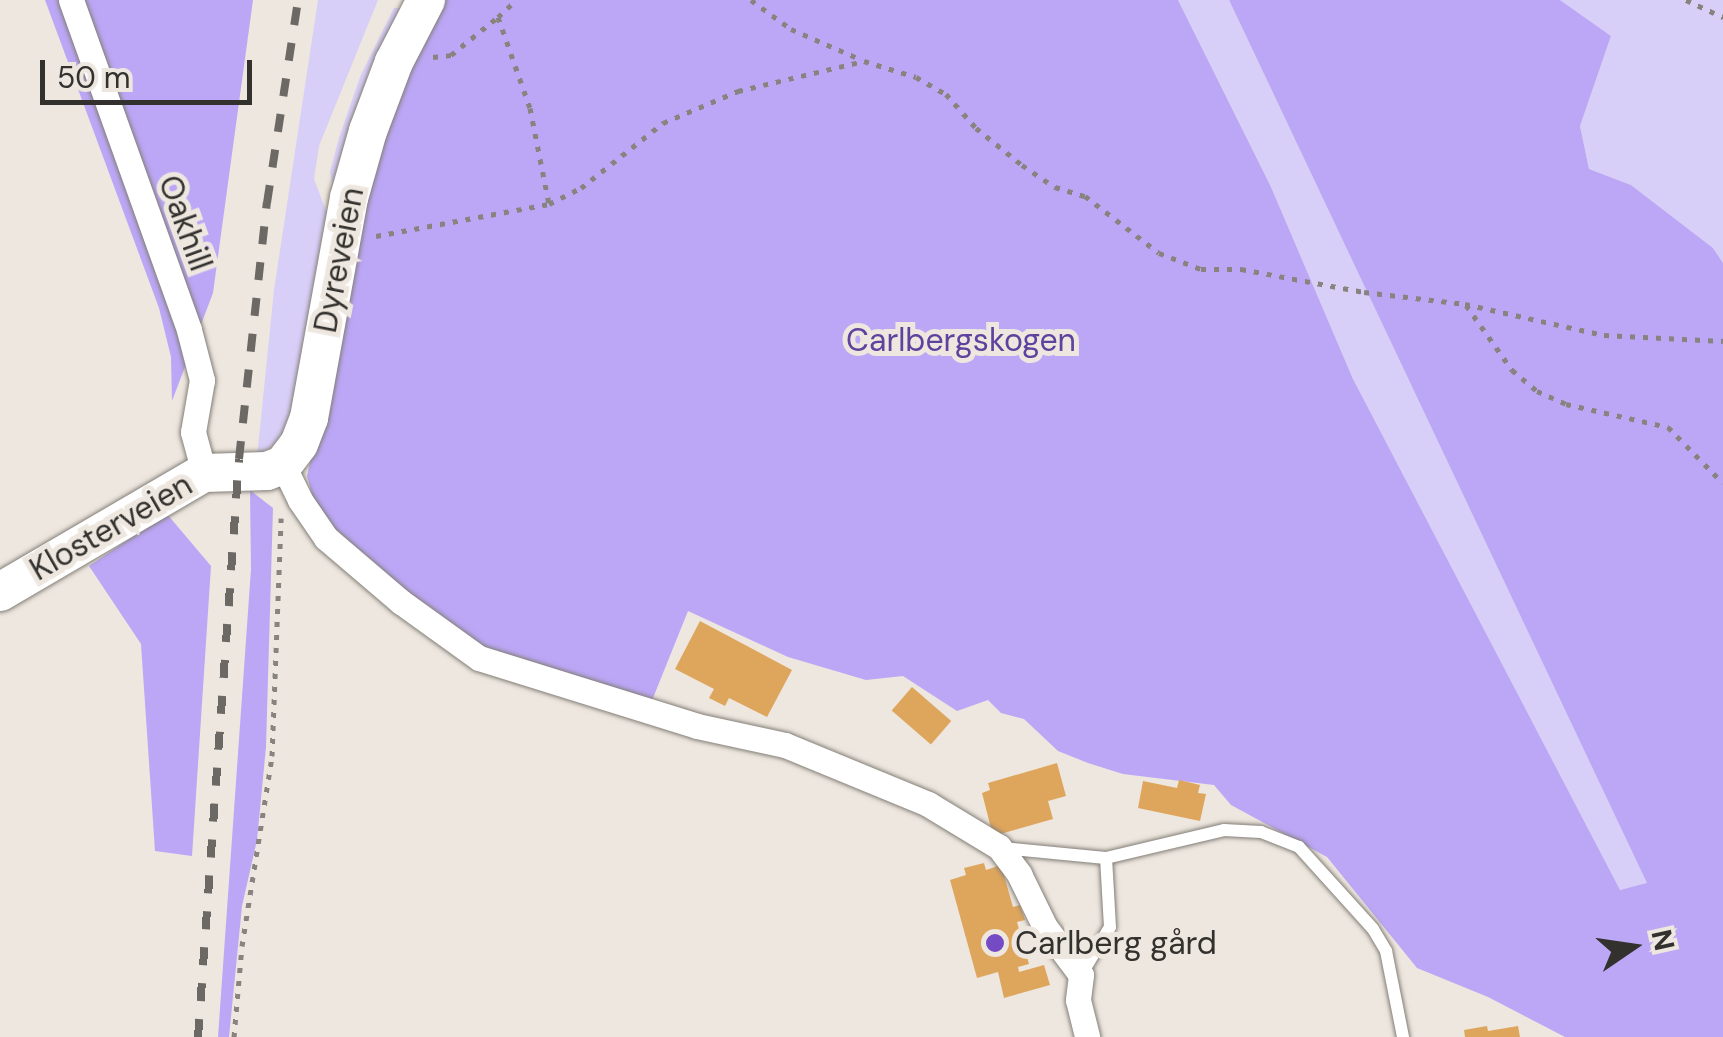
<!DOCTYPE html>
<html>
<head>
<meta charset="utf-8">
<style>
	body { margin:0 }
	#map { position:relative; width:1723px; height:1037px; overflow:hidden; background:#ede7df; font-family:"DM Sans",sans-serif }
	div>[style] { position:absolute }
	[style*='--x'] { left:calc(var(--x)*1px); top:calc(var(--y)*1px); width:calc(var(--w)*1px); rotate:calc(var(--a)*1deg) }
	.green>* { inset:0; background:#d8cff8 }
	.forest>* { inset:0; background:#bba7f6 }
	.building>* { inset:0; background:#dea65d; transform-origin:0 0 }
	.path>* { height:5px; margin-top:-2.5px; transform-origin:0; background:repeating-linear-gradient(90deg,#87837e 0 5px,transparent 0 13px) }
	.roads { filter:drop-shadow(0 0 2px #837e77) drop-shadow(0 0 2px #837e77) }
	.service>* { height:12px; margin:-6px; padding:0 6px; transform-origin:6px; border-radius:6px; background:#fff }
	.minor>* { height:25px; margin:-12.5px; padding:0 12.5px; transform-origin:12.5px; border-radius:12.5px; background:#fff }
	.secondary>* { height:38px; margin:-19px; padding:0 19px; transform-origin:19px; border-radius:19px; background:#fff }
	.rail>* { height:8px; margin-top:-4px; transform-origin:0; background:repeating-linear-gradient(90deg,#6c6965 0 18px,transparent 0 36px) }
	.dots>* { width:28px; height:28px; translate:-50% -50%; box-sizing:border-box; border:5px solid #ede7df; border-radius:50% }
	span { translate:-50% -50%; white-space:nowrap; text-align:center; line-height:1.15; -webkit-text-stroke:10px #ede7df; paint-order:stroke }
	.street-label { font-size:32px; color:#33312e }
	.park-label { font-size:32px; color:#5f429d }
	.poi-label { font-size:32px; color:#33312e }
	.left { translate:0 -50%; text-align:left }
	.north { position:absolute; left:1583px; top:897px; width:100px; height:100px; -webkit-text-stroke:8px #ede7df; paint-order:stroke; rotate:77deg; font-size:28px; font-weight:700; line-height:40px; text-align:center; color:#33312e }
	.north::after { content:''; display:block; margin:auto; width:35px; height:45px; background:#33312e; clip-path:polygon(50% 0,100% 100%,50% 72%,0 100%) }
	.scale { position:absolute; left:40px; top:60px; width:212px; height:45px; box-sizing:border-box; border:5px solid #33312e; border-top:0; padding-left:12px; font-size:30px; line-height:35px; white-space:nowrap; color:#33312e; -webkit-text-stroke:8px #ede7df; paint-order:stroke }
</style>
</head>
<body>
<div id="map">
	<div class="green">
		<div style="clip-path:polygon(318px 0,378px 0,319px 146px,314px 179px,330px 221px,301px 400px,282px 439px,257px 457px,274px 290px)"></div>
		<div style="clip-path:polygon(1178px 0,1229px 0,1648px 884px,1619px 890px,1353px 379px,1271px 187px)"></div>
		<div style="clip-path:polygon(1560px 0,1723px 0,1723px 263px,1713px 248px,1631px 185px,1589px 169px,1580px 126px,1611px 36px)"></div>
		<div style="clip-path:polygon(394px 8px,404px 8px,334px 192px,330px 172px,339px 138px,360px 77px)"></div>
	</div>
	<div class="forest">
		<div style="clip-path:polygon(45px 0,253px 0,213px 293px,172px 401px,171px 357px,159px 308px)"></div>
		<div style="clip-path:polygon(440px 0,1178px 0,1271px 187px,1353px 379px,1620px 890px,1647px 883px,1229px 0,1560px 0,1611px 36px,1580px 126px,1589px 169px,1631px 185px,1713px 248px,1723px 263px,1723px 1037px,1565px 1037px,1488px 997px,1417px 968px,1327px 857px,1231px 805px,1214px 785px,1123px 774px,1088px 763px,1058px 751px,1024px 719px,1001px 713px,988px 700px,957px 711px,903px 676px,866px 680px,788px 657px,688px 611px,651px 703px,494px 656px,420px 606px,339px 535px,315px 505px,307px 476px,384px 120px)"></div>
		<div style="clip-path:polygon(250px 490px,273px 508px,266px 747px,257px 840px,242px 906px,229px 1037px,218px 1037px,251px 569px)"></div>
		<div style="clip-path:polygon(167px 514px,211px 566px,192px 856px,155px 851px,141px 644px,89px 566px)"></div>
	</div>
	<div class="building">
		<div style="clip-path:polygon(700px 621px,792px 670px,767px 717px,729px 698px,725px 706px,709px 698px,714px 689px,675px 669px)"></div>
		<div style="left:912px;top:687px;width:52px;height:31px;rotate:41deg"></div>
		<div style="clip-path:polygon(1057px 763px,1066px 796px,1048px 801px,1053px 819px,993px 836px,982px 793px,990px 790px,988px 783px)"></div>
		<div style="clip-path:polygon(1179px 780px,1200px 785px,1198px 793px,1206px 794px,1200px 821px,1138px 808px,1143px 781px,1177px 788px)"></div>
		<div style="clip-path:polygon(984px 863px,986px 870px,1001px 865px,1013px 907px,1020px 905px,1025px 920px,1017px 922px,1029px 964px,1018px 967px,1019px 972px,1044px 965px,1050px 985px,1004px 998px,998px 972px,977px 978px,950px 880px,966px 875px,964px 868px)"></div>
		<div style="clip-path:polygon(1487px 1026px,1488px 1031px,1518px 1026px,1520px 1037px,1465px 1037px,1464px 1030px)"></div>
	</div>
	<div class="path">
		<div style="--x:751;--y:0;--w:49;--a:35.9"></div>
		<div style="--x:791;--y:29;--w:77;--a:23.6"></div>
		<div style="--x:1686;--y:0;--w:41;--a:24.7"></div>
		<div style="--x:498;--y:17;--w:25;--a:-43"></div>
		<div style="--x:433;--y:57;--w:18;--a:-6"></div>
		<div style="--x:451;--y:55;--w:60;--a:-39"></div>
		<div style="--x:498;--y:17;--w:96;--a:70.6"></div>
		<div style="--x:530;--y:108;--w:98;--a:78.8"></div>
		<div style="--x:376;--y:236;--w:176;--a:-10.5"></div>
		<div style="--x:549;--y:204;--w:36;--a:-27"></div>
		<div style="--x:581;--y:188;--w:105;--a:-38.4"></div>
		<div style="--x:663;--y:123;--w:82;--a:-23.1"></div>
		<div style="--x:738;--y:91;--w:130;--a:-13.4"></div>
		<div style="--x:864;--y:61;--w:54;--a:17.1"></div>
		<div style="--x:916;--y:77;--w:34;--a:30"></div>
		<div style="--x:946;--y:94;--w:45;--a:48.6"></div>
		<div style="--x:976;--y:128;--w:59;--a:38.8"></div>
		<div style="--x:1022;--y:165;--w:40;--a:34"></div>
		<div style="--x:1055;--y:187;--w:31;--a:17"></div>
		<div style="--x:1085;--y:196;--w:93;--a:37.6"></div>
		<div style="--x:1159;--y:253;--w:45;--a:20.9"></div>
		<div style="--x:1201;--y:269;--w:40;--a:0"></div>
		<div style="--x:1241;--y:269;--w:125;--a:10.6"></div>
		<div style="--x:1364;--y:292;--w:102;--a:6.8"></div>
		<div style="--x:1465;--y:304;--w:142;--a:12.6"></div>
		<div style="--x:1604;--y:335;--w:119;--a:2.9"></div>
		<div style="--x:1466;--y:305;--w:80;--a:54.7"></div>
		<div style="--x:1512;--y:370;--w:33;--a:40"></div>
		<div style="--x:1537;--y:391;--w:32;--a:24"></div>
		<div style="--x:1566;--y:404;--w:105;--a:12.7"></div>
		<div style="--x:1668;--y:427;--w:78;--a:45.5"></div>
		<div style="--x:234;--y:1037;--w:91;--a:-85"></div>
		<div style="--x:242;--y:946;--w:192;--a:-81"></div>
		<div style="--x:272;--y:756;--w:238;--a:-87.8"></div>
	</div>
	<div class="roads">
		<div class="service">
			<div style="--x:1002;--y:848;--w:104;--a:5.5"></div>
			<div style="--x:1106;--y:858;--w:121;--a:-13.3"></div>
			<div style="--x:1224;--y:830;--w:37;--a:3"></div>
			<div style="--x:1261;--y:832;--w:41;--a:21.5"></div>
			<div style="--x:1299;--y:847;--w:110;--a:47.9"></div>
			<div style="--x:1373;--y:929;--w:26;--a:59"></div>
			<div style="--x:1386;--y:951;--w:88;--a:78.8"></div>
			<div style="--x:1081;--y:975;--w:56;--a:-58.9"></div>
			<div style="--x:1110;--y:927;--w:69;--a:-93.3"></div>
		</div>
		<div class="minor">
			<div style="--x:71;--y:0;--w:350;--a:70.3"></div>
			<div style="--x:189;--y:330;--w:52;--a:75.4"></div>
			<div style="--x:202;--y:380;--w:53;--a:99.8"></div>
			<div style="--x:193;--y:432;--w:42;--a:75"></div>
			<div style="--x:283;--y:465;--w:39;--a:64"></div>
			<div style="--x:300;--y:500;--w:46;--a:55.6"></div>
			<div style="--x:326;--y:538;--w:99;--a:40.5"></div>
			<div style="--x:401;--y:602;--w:96;--a:35.7"></div>
			<div style="--x:479;--y:658;--w:228;--a:17.3"></div>
			<div style="--x:697;--y:726;--w:90;--a:12.2"></div>
			<div style="--x:785;--y:745;--w:155;--a:22.4"></div>
			<div style="--x:928;--y:804;--w:83;--a:31.2"></div>
			<div style="--x:999;--y:847;--w:34;--a:53"></div>
			<div style="--x:1019;--y:874;--w:59;--a:63.9"></div>
			<div style="--x:1045;--y:927;--w:60;--a:53.1"></div>
			<div style="--x:1081;--y:975;--w:25;--a:97"></div>
			<div style="--x:1078;--y:1000;--w:38;--a:76"></div>
		</div>
		<div class="secondary">
			<div style="--x:0;--y:592;--w:236;--a:-30.3"></div>
			<div style="--x:204;--y:473;--w:63;--a:-1.8"></div>
			<div style="--x:267;--y:471;--w:17;--a:-21"></div>
			<div style="--x:283;--y:465;--w:26;--a:-53"></div>
			<div style="--x:299;--y:444;--w:28;--a:-69"></div>
			<div style="--x:309;--y:418;--w:224;--a:-79.7"></div>
			<div style="--x:349;--y:198;--w:70;--a:-74.2"></div>
			<div style="--x:368;--y:131;--w:74;--a:-69.4"></div>
			<div style="--x:394;--y:62;--w:70;--a:-62.7"></div>
		</div>
	</div>
	<div class="rail">
		<div style="--x:198;--y:1037;--w:579;--a:-85.94"></div>
		<div style="--x:239;--y:459;--w:258;--a:-83.8"></div>
		<div style="--x:267;--y:203;--w:205;--a:-81.3"></div>
	</div>
	<div class="dots">
		<div style="left:995px;top:943px;background:#744bc4"></div>
	</div>
	<div class="street-label">
		<span style="left:185px;top:223px;rotate:70deg">Oakhill</span>
		<span style="left:339px;top:260px;rotate:-79deg">Dyreveien</span>
		<span style="left:111px;top:527px;rotate:-30deg">Klosterveien</span>
	</div>
	<div class="park-label">
		<span style="left:961px;top:340px">Carlbergskogen</span>
	</div>
	<div class="poi-label">
		<span class="left" style="left:1015px;top:943px">Carlberg gård</span>
	</div>
	<div class="north">N</div>
	<div class="scale">50 m</div>
</div>
</body>
</html>
